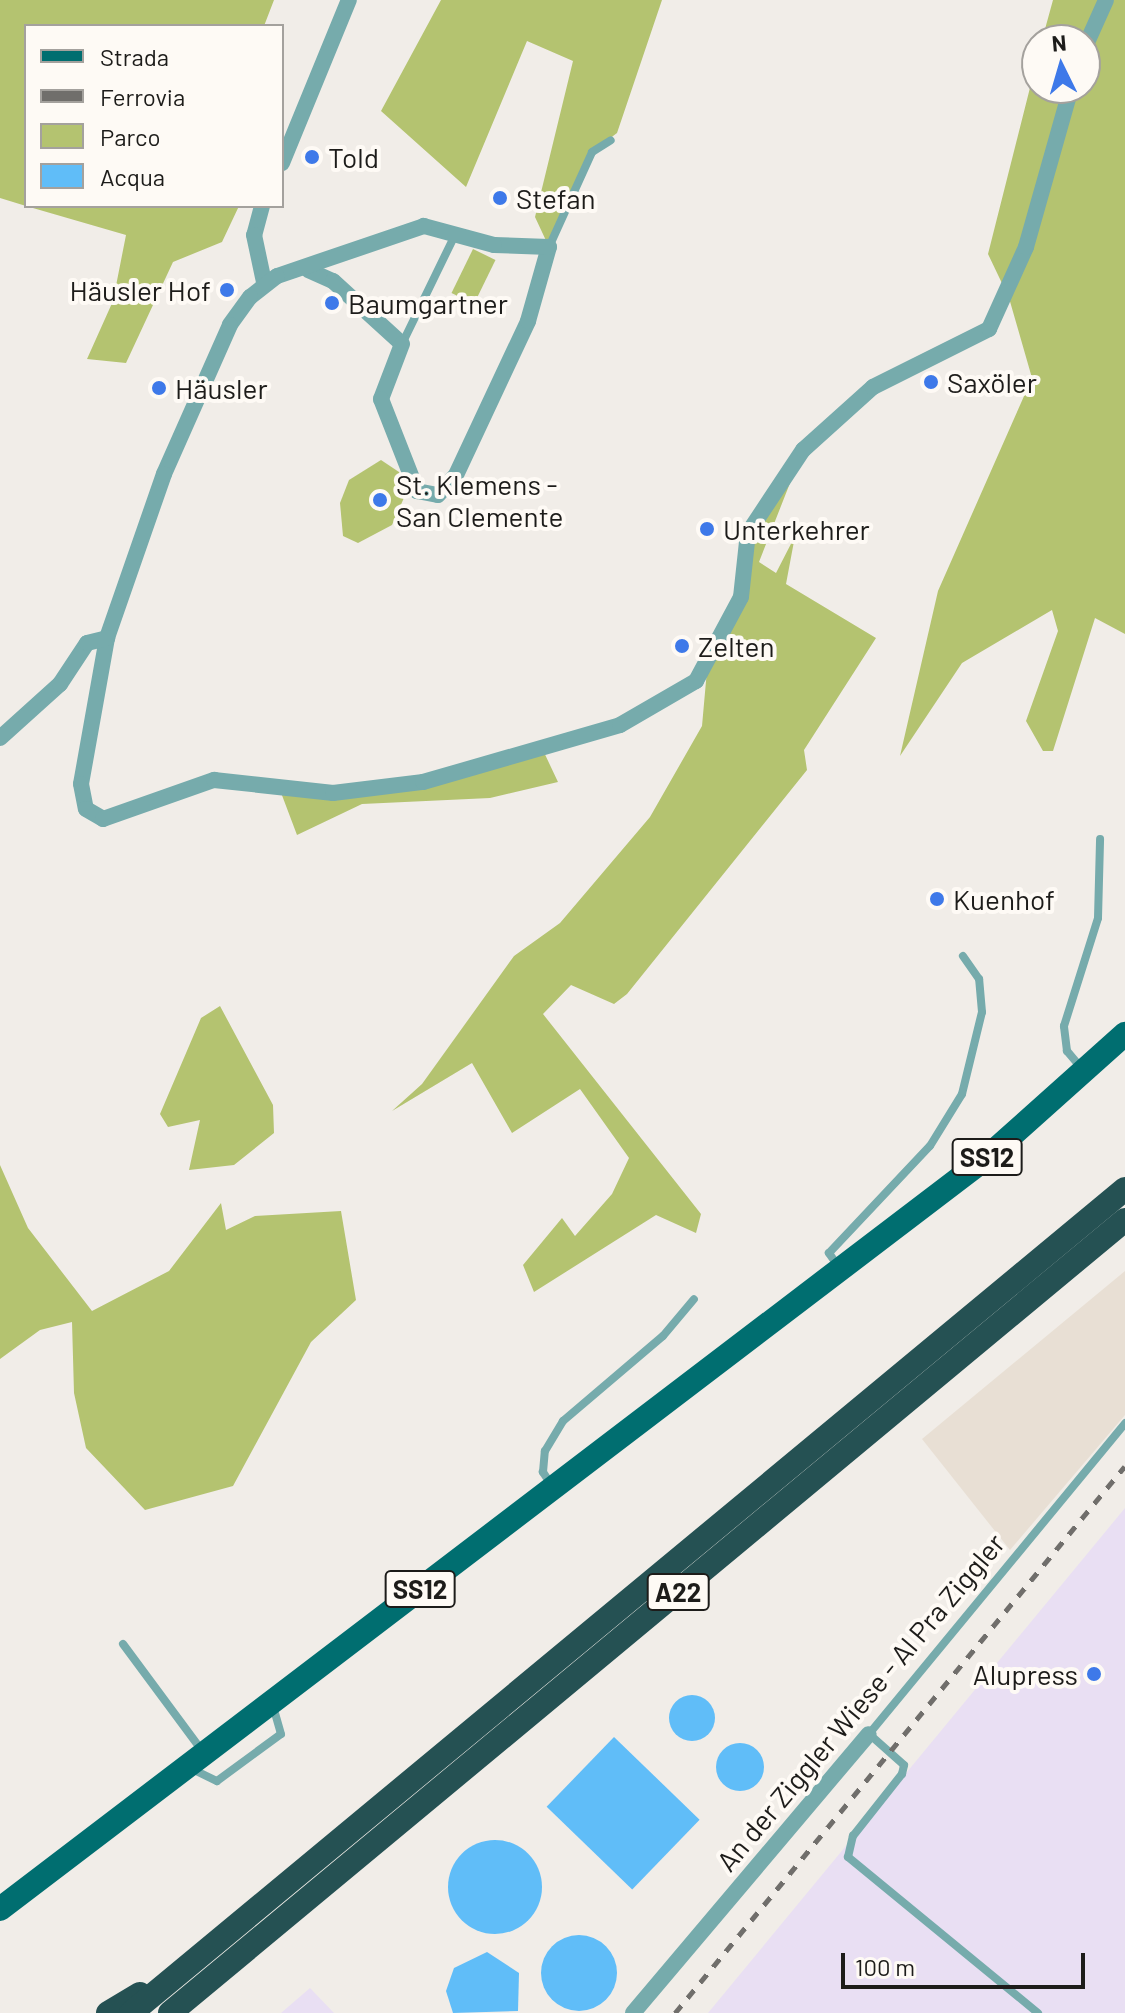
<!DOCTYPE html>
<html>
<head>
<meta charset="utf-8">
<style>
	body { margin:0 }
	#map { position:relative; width:1125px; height:2013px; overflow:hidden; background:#f1ede8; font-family:Barlow,sans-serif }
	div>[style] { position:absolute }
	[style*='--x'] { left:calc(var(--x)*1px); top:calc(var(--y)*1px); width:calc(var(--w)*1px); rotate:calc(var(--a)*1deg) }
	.built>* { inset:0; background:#e8dfd4 }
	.industrial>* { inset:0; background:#e9dff3 }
	.green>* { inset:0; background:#b4c370; transform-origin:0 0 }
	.water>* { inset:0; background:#60bdf8; transform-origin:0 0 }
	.round { border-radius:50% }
	.lane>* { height:8px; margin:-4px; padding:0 4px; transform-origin:4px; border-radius:4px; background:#76abac }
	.street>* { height:16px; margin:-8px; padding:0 8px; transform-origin:8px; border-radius:8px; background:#76abac }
	.primary>* { height:24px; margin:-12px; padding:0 12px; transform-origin:12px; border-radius:12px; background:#006e70 }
	.highway>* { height:24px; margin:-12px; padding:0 12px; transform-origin:12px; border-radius:12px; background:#255153 }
	.rail>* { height:5px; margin-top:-2.5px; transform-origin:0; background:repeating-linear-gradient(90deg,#706e6b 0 10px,transparent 0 20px) }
	.dots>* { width:22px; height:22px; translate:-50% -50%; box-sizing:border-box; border:4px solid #fefaf5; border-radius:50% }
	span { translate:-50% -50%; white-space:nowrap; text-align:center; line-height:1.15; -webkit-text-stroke:8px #fefaf5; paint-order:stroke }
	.shield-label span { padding:2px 6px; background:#fefaf5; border:2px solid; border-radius:6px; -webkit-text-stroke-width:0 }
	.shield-label { font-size:26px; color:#1d1c1a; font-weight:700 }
	.poi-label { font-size:28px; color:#1d1c1a }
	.left { translate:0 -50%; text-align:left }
	.right { translate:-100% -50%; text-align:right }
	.street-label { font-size:28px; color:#1d1c1a }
	.legend { position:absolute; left:24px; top:24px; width:260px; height:184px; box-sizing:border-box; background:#fefaf5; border:2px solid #a4a19d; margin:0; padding:10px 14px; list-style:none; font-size:24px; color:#1d1c1a }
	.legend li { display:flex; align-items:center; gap:16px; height:40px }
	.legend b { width:40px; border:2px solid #a4a19d }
	.north { position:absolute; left:1021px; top:24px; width:80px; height:80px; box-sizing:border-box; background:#fefaf5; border:2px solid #a4a19d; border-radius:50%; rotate:355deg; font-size:22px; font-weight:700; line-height:32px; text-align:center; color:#1d1c1a }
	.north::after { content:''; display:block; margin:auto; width:28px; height:36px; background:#3e79e9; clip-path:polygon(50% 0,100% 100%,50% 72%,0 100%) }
	.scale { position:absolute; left:841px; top:1953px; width:244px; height:36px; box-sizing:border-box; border:4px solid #1d1c1a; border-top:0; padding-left:10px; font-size:24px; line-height:28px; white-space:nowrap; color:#1d1c1a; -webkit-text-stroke:6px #fefaf5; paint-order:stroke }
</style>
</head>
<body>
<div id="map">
	<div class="built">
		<div style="clip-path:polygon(1125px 1271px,1125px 1415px,1010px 1550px,922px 1439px)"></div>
	</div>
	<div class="industrial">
		<div style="clip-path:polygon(1125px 1508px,1125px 2013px,708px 2013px)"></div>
		<div style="clip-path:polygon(310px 1988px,334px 2013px,281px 2013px)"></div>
	</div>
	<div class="green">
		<div style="clip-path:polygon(0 0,274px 0,264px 26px,26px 26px,26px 206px,0 198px)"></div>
		<div style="clip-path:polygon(441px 0,662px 0,617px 133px,592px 152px,549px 247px,535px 217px,573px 61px,527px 41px,466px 187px,381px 111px)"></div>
		<div style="clip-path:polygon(1053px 0,1125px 0,1125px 634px,1095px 618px,1053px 751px,1043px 751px,1026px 721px,1058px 631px,1052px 610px,962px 663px,900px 756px,938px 591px,1032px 378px,1009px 298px,988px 254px,1037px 60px,1037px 88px,1085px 88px,1085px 40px,1042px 40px)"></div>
		<div style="clip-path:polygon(26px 206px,239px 206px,222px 242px,173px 262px,126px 363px,87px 359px,113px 301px,126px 235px)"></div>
		<div style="left:473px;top:249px;width:25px;height:49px;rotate:26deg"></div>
		<div style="clip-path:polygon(803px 450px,759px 562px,776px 573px,795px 536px,786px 584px,876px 638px,804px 750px,807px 770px,627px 994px,614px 1004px,571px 985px,543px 1014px,701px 1214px,696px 1233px,656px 1215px,534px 1292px,523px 1265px,562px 1218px,575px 1236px,612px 1194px,629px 1158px,580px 1089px,512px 1133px,472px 1063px,392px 1111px,422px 1084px,514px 956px,560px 923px,650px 817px,702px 726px,707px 670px,730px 629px,748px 533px)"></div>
		<div style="clip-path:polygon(381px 460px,399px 472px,407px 491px,392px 525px,358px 543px,343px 536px,340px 503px,349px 480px)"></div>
		<div style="clip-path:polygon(541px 746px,558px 782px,490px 798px,362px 804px,297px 835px,280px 790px,412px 780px)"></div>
		<div style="clip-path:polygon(220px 1006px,273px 1105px,274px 1133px,234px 1165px,189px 1170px,200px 1120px,168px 1127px,160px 1114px,201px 1018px)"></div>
		<div style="clip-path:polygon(0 1165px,28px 1228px,92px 1311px,169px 1271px,221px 1203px,226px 1230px,255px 1216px,341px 1211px,356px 1300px,311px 1342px,233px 1486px,145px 1510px,86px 1448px,74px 1393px,72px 1322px,40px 1330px,0 1359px)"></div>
	</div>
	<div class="water">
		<div class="round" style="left:669px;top:1695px;width:46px;height:46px"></div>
		<div style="left:614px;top:1737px;width:119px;height:97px;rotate:44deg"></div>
		<div class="round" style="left:716px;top:1743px;width:48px;height:48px"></div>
		<div class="round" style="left:448px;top:1840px;width:94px;height:94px"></div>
		<div class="round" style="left:541px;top:1935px;width:76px;height:76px"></div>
		<div style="clip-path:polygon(487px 1952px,519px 1973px,518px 2011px,453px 2013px,446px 1991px,454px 1968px)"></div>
	</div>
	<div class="lane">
		<div style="--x:549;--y:247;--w:104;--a:-65.6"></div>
		<div style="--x:592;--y:152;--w:22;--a:-32"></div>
		<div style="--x:402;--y:344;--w:121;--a:-64.1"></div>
		<div style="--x:1083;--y:1070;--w:25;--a:-130"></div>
		<div style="--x:1067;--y:1051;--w:25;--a:-97"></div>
		<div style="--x:1064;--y:1026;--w:113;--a:-72.5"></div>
		<div style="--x:1098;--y:918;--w:79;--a:-88.5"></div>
		<div style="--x:838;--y:1266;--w:16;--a:-125"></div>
		<div style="--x:829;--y:1253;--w:147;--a:-46.7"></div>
		<div style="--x:930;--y:1146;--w:61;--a:-58.4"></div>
		<div style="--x:962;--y:1094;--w:84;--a:-76.3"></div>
		<div style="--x:982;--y:1012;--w:33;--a:-95"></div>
		<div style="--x:979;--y:979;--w:28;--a:-125"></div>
		<div style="--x:552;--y:1486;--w:17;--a:-123"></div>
		<div style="--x:543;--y:1472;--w:21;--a:-85"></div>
		<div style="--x:545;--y:1451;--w:35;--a:-59"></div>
		<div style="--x:563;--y:1421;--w:131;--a:-40.4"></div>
		<div style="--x:663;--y:1336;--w:48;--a:-50"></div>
		<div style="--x:123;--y:1644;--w:134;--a:53.5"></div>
		<div style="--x:190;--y:1768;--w:30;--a:26"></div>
		<div style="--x:217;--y:1781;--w:79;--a:-36.3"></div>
		<div style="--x:281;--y:1734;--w:29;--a:-106"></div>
		<div style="--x:1038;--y:2013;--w:246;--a:-140.6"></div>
		<div style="--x:848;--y:1857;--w:22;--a:-77"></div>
		<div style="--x:853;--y:1836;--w:79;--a:-51.7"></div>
		<div style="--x:902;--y:1774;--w:9;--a:-77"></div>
		<div style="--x:904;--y:1765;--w:47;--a:-138.5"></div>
		<div style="--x:869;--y:1734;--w:403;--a:-50.5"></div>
	</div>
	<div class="street">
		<div style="--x:1085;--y:47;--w:51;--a:-65.9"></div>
		<div style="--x:282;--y:163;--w:176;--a:-67.7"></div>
		<div style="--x:262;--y:206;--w:30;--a:105"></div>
		<div style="--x:254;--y:235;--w:48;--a:78"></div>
		<div style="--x:308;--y:270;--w:27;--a:24"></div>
		<div style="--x:333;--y:281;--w:93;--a:42.4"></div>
		<div style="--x:402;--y:344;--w:59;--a:110.9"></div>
		<div style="--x:381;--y:399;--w:99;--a:68.6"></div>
		<div style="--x:417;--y:491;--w:21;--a:11"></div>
		<div style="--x:438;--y:495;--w:27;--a:-48"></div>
		<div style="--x:456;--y:475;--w:170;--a:-64.9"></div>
		<div style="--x:528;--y:321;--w:77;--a:-74.2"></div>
		<div style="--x:549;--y:247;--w:55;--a:-177.9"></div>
		<div style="--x:494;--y:245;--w:73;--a:-164.8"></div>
		<div style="--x:424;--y:226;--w:155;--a:161.2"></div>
		<div style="--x:277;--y:276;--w:34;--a:142"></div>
		<div style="--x:250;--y:297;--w:34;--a:126"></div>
		<div style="--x:230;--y:325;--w:163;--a:113.9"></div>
		<div style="--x:164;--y:474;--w:174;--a:109.2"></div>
		<div style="--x:107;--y:638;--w:148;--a:100.1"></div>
		<div style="--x:81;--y:784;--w:25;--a:79"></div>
		<div style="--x:86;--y:809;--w:20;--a:30"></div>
		<div style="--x:103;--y:819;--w:118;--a:-19.4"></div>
		<div style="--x:214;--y:780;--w:120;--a:6.2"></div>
		<div style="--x:333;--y:793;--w:91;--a:-7"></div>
		<div style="--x:423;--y:782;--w:205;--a:-16.1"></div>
		<div style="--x:620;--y:725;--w:88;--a:-30.1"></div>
		<div style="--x:696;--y:681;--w:95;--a:-61.8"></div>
		<div style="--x:741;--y:597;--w:64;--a:-83.8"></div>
		<div style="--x:748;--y:533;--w:100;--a:-56.5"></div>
		<div style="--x:803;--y:450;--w:94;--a:-42"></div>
		<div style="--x:873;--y:387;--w:130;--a:-26.6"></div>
		<div style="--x:989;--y:329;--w:90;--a:-65.7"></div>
		<div style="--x:1026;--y:247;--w:165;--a:-74.2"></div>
		<div style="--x:0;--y:738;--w:81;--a:-42"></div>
		<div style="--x:60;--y:684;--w:49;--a:-56.6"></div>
		<div style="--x:87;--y:643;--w:21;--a:-14"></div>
		<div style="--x:633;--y:2013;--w:365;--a:-49.8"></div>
	</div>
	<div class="primary">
		<div style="--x:0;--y:1909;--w:1238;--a:-37.29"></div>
		<div style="--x:985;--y:1159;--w:188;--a:-41.8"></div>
	</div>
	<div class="highway">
		<div style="--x:108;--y:2013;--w:37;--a:-31"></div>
		<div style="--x:131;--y:2013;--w:1291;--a:-39.66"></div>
		<div style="--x:170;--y:2013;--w:1241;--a:-39.71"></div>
	</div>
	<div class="rail">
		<div style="--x:675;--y:2013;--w:708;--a:-50.56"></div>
	</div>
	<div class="dots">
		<div style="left:312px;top:157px;background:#3e79e9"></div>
		<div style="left:500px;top:198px;background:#3e79e9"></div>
		<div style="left:227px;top:290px;background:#3e79e9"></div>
		<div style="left:332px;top:303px;background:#3e79e9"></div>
		<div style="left:931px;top:382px;background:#3e79e9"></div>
		<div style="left:159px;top:388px;background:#3e79e9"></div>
		<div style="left:380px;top:500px;background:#3e79e9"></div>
		<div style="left:707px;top:529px;background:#3e79e9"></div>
		<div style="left:682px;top:646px;background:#3e79e9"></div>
		<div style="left:937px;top:899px;background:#3e79e9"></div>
		<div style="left:1094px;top:1674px;background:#3e79e9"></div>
	</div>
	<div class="shield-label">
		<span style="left:987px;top:1157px">SS12</span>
		<span style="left:420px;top:1589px">SS12</span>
		<span style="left:678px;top:1592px">A22</span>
	</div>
	<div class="poi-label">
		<span class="left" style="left:328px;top:157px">Told</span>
		<span class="left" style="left:516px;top:198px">Stefan</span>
		<span class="right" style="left:211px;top:290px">Häusler Hof</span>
		<span class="left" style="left:348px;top:303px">Baumgartner</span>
		<span class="left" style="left:947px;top:382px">Saxöler</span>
		<span class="left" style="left:175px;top:388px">Häusler</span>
		<span class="left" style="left:396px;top:500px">St. Klemens -<br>San Clemente</span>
		<span class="left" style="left:723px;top:529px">Unterkehrer</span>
		<span class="left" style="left:698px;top:646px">Zelten</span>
		<span class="left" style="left:953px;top:899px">Kuenhof</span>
		<span class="right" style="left:1078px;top:1674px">Alupress</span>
	</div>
	<div class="street-label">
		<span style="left:860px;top:1702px;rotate:-50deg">An der Ziggler Wiese - Al Pra Ziggler</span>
	</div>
	<ul class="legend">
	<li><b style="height:10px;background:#006e70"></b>Strada</li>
	<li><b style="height:10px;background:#706e6b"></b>Ferrovia</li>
	<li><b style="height:22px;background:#b4c370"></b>Parco</li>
	<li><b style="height:22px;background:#60bdf8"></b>Acqua</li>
	</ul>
	<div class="north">N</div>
	<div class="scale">100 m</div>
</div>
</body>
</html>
